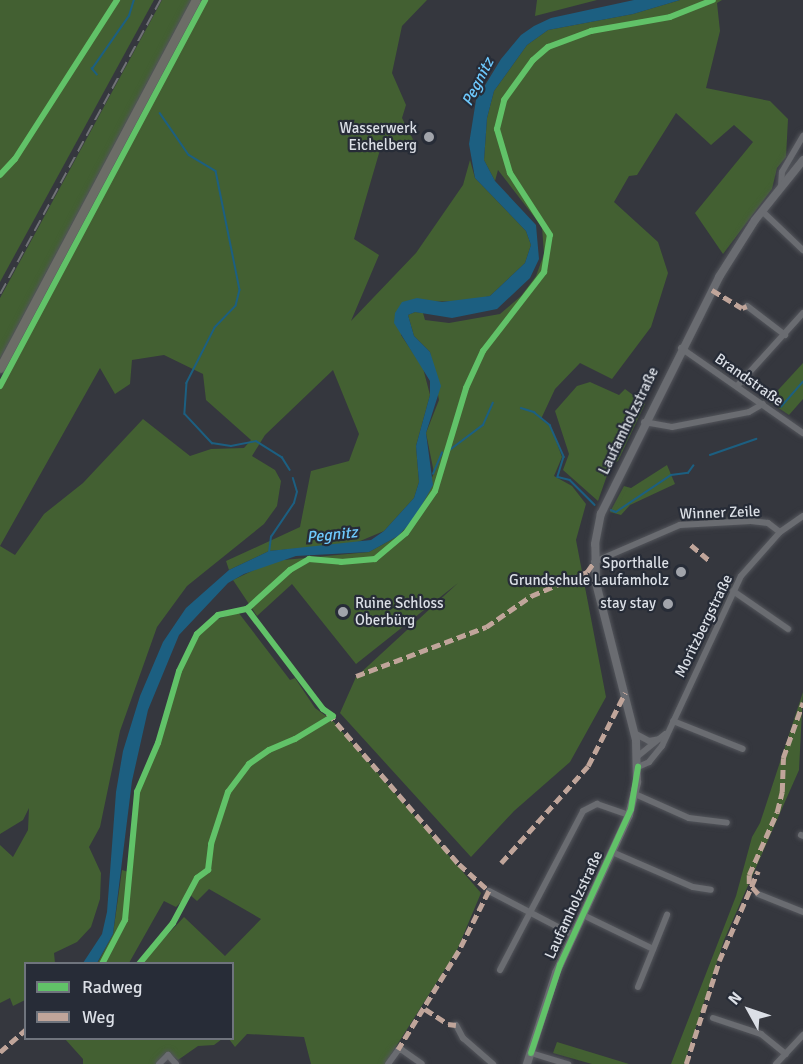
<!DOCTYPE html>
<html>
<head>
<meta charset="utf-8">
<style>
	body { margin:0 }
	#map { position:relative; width:803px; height:1064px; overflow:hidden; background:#35373e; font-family:Signika,sans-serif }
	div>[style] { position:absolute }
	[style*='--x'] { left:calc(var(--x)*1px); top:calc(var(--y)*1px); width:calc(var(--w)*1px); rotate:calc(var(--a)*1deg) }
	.green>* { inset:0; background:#436032 }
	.water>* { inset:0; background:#1c5f81 }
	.stream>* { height:1.5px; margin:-0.75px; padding:0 0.75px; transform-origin:0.75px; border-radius:0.75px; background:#1c5f81 }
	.roads { filter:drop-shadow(0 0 2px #53555b) drop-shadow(0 0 2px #53555b) }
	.street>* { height:6px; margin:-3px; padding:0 3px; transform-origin:3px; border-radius:3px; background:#6a6c71 }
	.secondary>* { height:8px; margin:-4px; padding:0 4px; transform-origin:4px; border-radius:4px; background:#6a6c71 }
	.primary>* { height:9px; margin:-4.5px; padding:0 4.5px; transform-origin:4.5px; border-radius:4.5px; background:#6c6d67 }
	.rail>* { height:1.5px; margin-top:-0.75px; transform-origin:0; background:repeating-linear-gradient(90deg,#707276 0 12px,transparent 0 18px) }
	.quiet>* { height:4.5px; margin-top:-2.25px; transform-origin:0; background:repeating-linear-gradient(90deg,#c0a59a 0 9px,transparent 0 13.5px) }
	.cycleway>* { height:6px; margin:-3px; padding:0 3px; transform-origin:3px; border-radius:3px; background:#61c268 }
	.dots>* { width:16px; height:16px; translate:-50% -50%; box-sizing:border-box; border:3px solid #272c37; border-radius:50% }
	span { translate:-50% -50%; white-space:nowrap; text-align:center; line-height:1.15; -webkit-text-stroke:4.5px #272c37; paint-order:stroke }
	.poi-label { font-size:15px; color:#dbdfe6 }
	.right { translate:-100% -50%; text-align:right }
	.left { translate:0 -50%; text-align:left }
	.street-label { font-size:15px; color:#dbdfe6 }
	.water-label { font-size:16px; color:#6ec9fd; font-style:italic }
	.legend { position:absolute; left:24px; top:962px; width:210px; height:78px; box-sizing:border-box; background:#272c37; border:2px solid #6f747d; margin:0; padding:8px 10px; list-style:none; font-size:18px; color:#dbdfe6 }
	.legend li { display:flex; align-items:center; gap:12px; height:30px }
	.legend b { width:30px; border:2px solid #6f747d }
	.north { position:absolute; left:719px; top:980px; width:60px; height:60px; -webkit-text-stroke:4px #272c37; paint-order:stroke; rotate:310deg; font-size:16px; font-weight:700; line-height:24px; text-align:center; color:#dbdfe6 }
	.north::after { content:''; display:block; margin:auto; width:21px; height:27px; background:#dbdfe6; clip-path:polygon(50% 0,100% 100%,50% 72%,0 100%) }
</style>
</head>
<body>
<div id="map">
	<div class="green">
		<div style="clip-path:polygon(0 0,154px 0,0 282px)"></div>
		<div style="clip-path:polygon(162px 0,191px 0,0 359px,0 298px)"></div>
		<div style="clip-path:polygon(205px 0,427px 0,402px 26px,392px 73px,406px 105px,402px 118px,418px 149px,382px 143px,354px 239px,379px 255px,351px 321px,416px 253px,463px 185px,470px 160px,475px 178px,526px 231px,531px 245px,525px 263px,490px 296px,469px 301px,402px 302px,401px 335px,423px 368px,430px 395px,416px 446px,419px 482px,414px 498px,384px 531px,353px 544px,269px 551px,229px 570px,226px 561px,300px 527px,311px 471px,349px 461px,359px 434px,333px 370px,265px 435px,252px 456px,275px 470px,281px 481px,277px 506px,264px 524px,187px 586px,157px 627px,120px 731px,100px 827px,89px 847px,101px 873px,100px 899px,91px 927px,77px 942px,54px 953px,55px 963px,26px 964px,25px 1000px,13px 1006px,10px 998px,0 1003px,0 845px,13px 857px,28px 830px,29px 808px,23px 820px,0 834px,0 546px,15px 555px,44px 514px,83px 483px,143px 419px,190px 456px,211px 449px,244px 448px,251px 440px,206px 400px,203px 374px,164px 355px,132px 360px,130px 384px,115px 394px,100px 368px,0 546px,0 386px)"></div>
		<div style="clip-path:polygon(537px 0,597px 0,535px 16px)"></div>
		<div style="clip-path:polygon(680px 0,722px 0,717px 3px,720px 31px,706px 88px,770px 101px,788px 119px,786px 157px,777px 168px,772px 189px,723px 254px,695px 213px,753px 142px,734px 125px,711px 145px,676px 113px,637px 175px,629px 176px,614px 202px,658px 242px,668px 273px,651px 327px,612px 379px,580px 363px,555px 389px,541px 419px,551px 427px,562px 457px,554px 476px,572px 486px,586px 504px,576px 540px,606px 697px,570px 762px,514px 811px,471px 857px,340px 713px,356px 677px,458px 583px,356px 664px,292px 584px,257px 616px,233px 580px,273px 561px,369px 552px,398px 536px,414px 519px,434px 473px,426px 433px,439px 400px,430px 352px,414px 336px,408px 315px,415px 312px,423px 313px,425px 320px,449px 323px,500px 314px,521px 296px,536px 276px,544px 254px,542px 227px,498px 170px,495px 181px,484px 160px,487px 118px,494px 91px,527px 45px,548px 30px,633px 14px)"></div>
		<div style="clip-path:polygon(803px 363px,803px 399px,789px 415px,768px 401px)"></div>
		<div style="clip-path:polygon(590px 382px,619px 395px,625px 389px,645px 404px,618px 461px,611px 464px,598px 501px,563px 470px,569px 454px,555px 411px,577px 386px)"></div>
		<div style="clip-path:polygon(667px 465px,675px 484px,630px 505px,621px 515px,610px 512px,624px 486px,631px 488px)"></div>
		<div style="clip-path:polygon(238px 612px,290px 680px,295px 678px,315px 708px,333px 721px,481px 893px,457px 950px,385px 1064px,311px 1064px,304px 1037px,247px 1034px,235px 1047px,229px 1039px,232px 1038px,232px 964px,141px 963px,184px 917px,225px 956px,261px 919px,209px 889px,197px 901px,189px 894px,176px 907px,164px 901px,129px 963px,97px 964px,113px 934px,122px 870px,132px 873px,137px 794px,160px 738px,182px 663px,207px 623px)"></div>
		<div style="clip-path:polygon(803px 692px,799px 770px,724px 940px,684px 1064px,671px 1064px,736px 896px,752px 837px,760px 823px)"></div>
		<div style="clip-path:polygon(65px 1039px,222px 1039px,214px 1045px,198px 1046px,178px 1060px,168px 1052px,156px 1064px,83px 1064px,83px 1059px)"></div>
		<div style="clip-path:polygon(557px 1042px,629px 1064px,592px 1064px,553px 1053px)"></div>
	</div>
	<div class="water">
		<div style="clip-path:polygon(634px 0,680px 0,633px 14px,548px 30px,527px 45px,494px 91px,487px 118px,484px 160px,495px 181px,536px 225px,539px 259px,530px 278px,497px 309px,452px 318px,415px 312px,408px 315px,414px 336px,430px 352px,441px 386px,426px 433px,433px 485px,414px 519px,398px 536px,369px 552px,296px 556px,244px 574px,228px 583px,179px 635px,148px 710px,132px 781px,113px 934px,97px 963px,83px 963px,102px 934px,107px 912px,116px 792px,123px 751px,140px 696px,163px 642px,186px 608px,229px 570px,269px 551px,371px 540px,384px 531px,414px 498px,419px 482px,416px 446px,430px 395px,430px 381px,394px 323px,395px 313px,402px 302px,417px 298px,442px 302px,490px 296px,525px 263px,531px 245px,526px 231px,475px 178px,469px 144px,476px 100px,501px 59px,521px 35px,534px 26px,551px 18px)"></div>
	</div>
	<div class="stream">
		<div style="--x:97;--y:75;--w:8;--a:-130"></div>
		<div style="--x:92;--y:69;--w:65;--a:-55.1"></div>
		<div style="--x:129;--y:16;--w:17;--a:-73"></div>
		<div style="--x:160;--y:113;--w:51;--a:55.4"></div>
		<div style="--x:189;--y:155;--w:31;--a:31"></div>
		<div style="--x:216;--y:171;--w:121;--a:78.6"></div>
		<div style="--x:240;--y:290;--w:16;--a:104"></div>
		<div style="--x:236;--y:306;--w:30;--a:134"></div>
		<div style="--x:215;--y:328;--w:62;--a:117"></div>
		<div style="--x:187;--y:383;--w:31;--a:94"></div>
		<div style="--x:185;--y:414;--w:40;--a:47"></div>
		<div style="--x:212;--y:443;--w:19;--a:9"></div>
		<div style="--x:231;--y:446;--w:25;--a:-11"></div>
		<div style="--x:256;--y:441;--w:31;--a:32"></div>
		<div style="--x:282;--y:457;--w:15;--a:58"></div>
		<div style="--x:781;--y:407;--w:33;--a:-49"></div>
		<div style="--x:521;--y:408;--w:14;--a:17"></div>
		<div style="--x:534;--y:412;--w:21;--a:39"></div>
		<div style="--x:550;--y:425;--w:35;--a:66"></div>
		<div style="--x:564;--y:457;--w:21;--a:107"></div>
		<div style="--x:558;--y:477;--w:12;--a:14"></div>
		<div style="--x:570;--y:480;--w:35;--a:45"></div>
		<div style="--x:447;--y:452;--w:45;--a:-36.9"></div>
		<div style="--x:483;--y:425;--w:24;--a:-66"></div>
		<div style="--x:710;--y:455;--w:49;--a:-19.2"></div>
		<div style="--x:433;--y:474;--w:23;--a:-67"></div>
		<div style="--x:611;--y:510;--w:5;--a:22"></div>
		<div style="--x:616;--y:512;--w:66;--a:-33.9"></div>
		<div style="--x:671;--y:475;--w:17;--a:-7"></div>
		<div style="--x:688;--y:473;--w:9;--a:-54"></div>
		<div style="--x:269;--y:553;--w:16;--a:-83"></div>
		<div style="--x:271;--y:537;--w:41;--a:-55.9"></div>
		<div style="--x:294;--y:503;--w:11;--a:-75"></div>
		<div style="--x:297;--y:492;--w:14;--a:-107"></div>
	</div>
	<div class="roads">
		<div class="street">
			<div style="--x:781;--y:186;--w:14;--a:-86"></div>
			<div style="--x:782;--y:172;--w:42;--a:-59.7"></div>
			<div style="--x:762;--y:211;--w:57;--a:43.6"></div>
			<div style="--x:747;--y:306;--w:48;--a:37.3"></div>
			<div style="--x:681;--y:348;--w:149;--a:34.9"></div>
			<div style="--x:738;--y:385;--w:97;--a:-47.9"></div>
			<div style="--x:644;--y:422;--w:28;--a:10"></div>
			<div style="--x:672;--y:427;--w:78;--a:-11"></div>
			<div style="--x:749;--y:412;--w:16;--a:-30"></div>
			<div style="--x:594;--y:562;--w:94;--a:-23.3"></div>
			<div style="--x:680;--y:525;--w:71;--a:-3.2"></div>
			<div style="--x:751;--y:521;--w:17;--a:7"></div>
			<div style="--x:768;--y:523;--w:15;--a:37"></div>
			<div style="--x:733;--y:591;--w:67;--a:34.6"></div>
			<div style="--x:673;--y:721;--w:75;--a:21.8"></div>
			<div style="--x:634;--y:733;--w:17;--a:28"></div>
			<div style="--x:649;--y:741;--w:10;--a:-11"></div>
			<div style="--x:638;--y:756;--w:35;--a:-39"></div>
			<div style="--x:638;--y:767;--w:12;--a:-24"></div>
			<div style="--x:649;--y:762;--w:21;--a:-51"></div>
			<div style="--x:662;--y:746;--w:187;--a:-65.1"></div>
			<div style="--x:741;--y:576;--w:59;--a:-48.4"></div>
			<div style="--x:780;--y:532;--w:28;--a:-35"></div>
			<div style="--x:635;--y:794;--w:59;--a:24"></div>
			<div style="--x:689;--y:818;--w:38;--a:7"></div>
			<div style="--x:801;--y:835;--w:2;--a:27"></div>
			<div style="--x:612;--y:852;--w:88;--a:23.4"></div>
			<div style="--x:693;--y:887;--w:18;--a:9"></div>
			<div style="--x:489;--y:891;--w:95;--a:27.6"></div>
			<div style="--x:758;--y:894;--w:48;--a:21.8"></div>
			<div style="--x:583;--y:915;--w:78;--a:25.9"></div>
			<div style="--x:500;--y:970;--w:179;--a:-62.4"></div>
			<div style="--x:583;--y:811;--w:16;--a:-27"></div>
			<div style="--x:597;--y:804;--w:34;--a:19"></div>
			<div style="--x:638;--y:987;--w:78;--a:-68.1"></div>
			<div style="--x:713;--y:1018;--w:51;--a:18.4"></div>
			<div style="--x:761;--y:1034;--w:32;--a:39"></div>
			<div style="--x:456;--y:1025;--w:15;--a:62"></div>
			<div style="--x:463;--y:1038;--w:40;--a:41"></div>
			<div style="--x:531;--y:1053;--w:39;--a:17"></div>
			<div style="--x:159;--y:1064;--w:13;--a:-45"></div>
			<div style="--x:168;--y:1055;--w:12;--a:48"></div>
			<div style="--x:388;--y:1064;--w:17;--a:-54"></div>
			<div style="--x:398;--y:1050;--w:4;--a:0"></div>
			<div style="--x:402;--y:1050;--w:24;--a:35"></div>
			<div style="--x:776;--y:1064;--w:40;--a:-47"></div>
		</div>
		<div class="secondary">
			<div style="--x:527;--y:1064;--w:96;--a:-72.3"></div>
			<div style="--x:556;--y:973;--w:174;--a:-65.2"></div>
			<div style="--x:629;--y:815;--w:34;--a:-76"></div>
			<div style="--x:637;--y:782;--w:42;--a:-91.4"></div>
			<div style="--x:636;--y:740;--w:162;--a:-104.3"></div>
			<div style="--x:596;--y:583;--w:39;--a:-91"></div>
			<div style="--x:595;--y:544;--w:31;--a:-79"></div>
			<div style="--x:601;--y:514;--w:265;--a:-63.5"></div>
			<div style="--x:719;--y:277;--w:67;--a:-57.7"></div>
			<div style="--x:755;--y:220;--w:77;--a:-51.3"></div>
		</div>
		<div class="primary">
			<div style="--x:0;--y:368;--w:417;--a:-62"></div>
		</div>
	</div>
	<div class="rail">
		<div style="--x:0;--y:294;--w:335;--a:-61.4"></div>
	</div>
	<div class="quiet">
		<div style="--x:712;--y:290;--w:35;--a:31"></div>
		<div style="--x:742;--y:308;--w:5;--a:-22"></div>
		<div style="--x:691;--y:545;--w:23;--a:40"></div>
		<div style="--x:356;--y:676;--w:139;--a:-20.7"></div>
		<div style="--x:486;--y:627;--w:55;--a:-34.6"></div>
		<div style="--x:531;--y:596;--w:61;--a:-23.2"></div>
		<div style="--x:587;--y:572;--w:12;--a:-55"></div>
		<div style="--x:328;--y:713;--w:200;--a:49.1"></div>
		<div style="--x:459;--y:864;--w:40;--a:42"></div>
		<div style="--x:489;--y:891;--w:67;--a:116.6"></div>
		<div style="--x:459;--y:951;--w:116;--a:121.6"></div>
		<div style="--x:501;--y:863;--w:130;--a:-48.1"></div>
		<div style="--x:588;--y:766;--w:82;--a:-63.1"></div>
		<div style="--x:758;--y:894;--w:13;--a:-132"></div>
		<div style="--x:749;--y:884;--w:9;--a:-90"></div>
		<div style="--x:749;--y:875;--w:69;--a:-66"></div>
		<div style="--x:777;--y:812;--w:21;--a:-76"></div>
		<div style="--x:782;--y:792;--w:34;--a:-88"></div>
		<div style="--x:783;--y:758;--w:59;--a:-70.3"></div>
		<div style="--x:425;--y:1009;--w:27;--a:33"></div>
		<div style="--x:448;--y:1024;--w:8;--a:7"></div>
		<div style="--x:0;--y:1052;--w:35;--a:-41"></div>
		<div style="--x:686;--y:1064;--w:108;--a:-72.2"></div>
		<div style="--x:719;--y:961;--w:98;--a:-66.6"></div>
	</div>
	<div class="cycleway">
		<div style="--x:0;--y:175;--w:22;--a:-47"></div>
		<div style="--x:15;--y:159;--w:189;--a:-57.3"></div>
		<div style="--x:0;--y:386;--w:437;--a:-62"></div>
		<div style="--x:102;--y:964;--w:50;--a:-62.4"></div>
		<div style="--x:125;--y:920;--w:129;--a:-84.6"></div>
		<div style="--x:137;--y:792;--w:53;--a:-66.8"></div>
		<div style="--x:158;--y:743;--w:75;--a:-73.7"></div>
		<div style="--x:179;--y:671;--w:41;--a:-64.1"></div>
		<div style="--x:197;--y:634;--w:28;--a:-42"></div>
		<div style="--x:218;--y:615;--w:30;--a:-12"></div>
		<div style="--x:247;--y:609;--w:58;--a:-42.2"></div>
		<div style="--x:290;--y:570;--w:22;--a:-30"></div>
		<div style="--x:309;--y:559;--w:32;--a:5"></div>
		<div style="--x:341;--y:562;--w:34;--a:-5"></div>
		<div style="--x:375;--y:559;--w:40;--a:-40"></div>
		<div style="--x:406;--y:533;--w:51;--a:-55.4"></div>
		<div style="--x:435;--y:491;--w:108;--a:-73.2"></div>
		<div style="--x:466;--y:388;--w:41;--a:-65.3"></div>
		<div style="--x:483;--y:351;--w:100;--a:-52.3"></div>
		<div style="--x:544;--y:272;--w:37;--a:-81"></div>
		<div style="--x:550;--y:235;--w:74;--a:-122.8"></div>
		<div style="--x:510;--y:173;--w:46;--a:-106.5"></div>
		<div style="--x:497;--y:129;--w:30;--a:-76"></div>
		<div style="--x:504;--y:100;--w:49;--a:-54.1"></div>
		<div style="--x:533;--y:60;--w:20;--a:-41"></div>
		<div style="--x:548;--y:47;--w:46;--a:-20.4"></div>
		<div style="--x:591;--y:31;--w:80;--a:-10"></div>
		<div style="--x:670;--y:17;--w:46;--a:-21.6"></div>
		<div style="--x:139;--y:964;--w:53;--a:-50.3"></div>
		<div style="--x:173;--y:923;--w:51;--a:-61.9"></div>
		<div style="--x:197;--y:878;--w:14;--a:-36"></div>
		<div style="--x:208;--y:870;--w:26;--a:-83"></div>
		<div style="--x:211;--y:844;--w:55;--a:-71.9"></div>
		<div style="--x:228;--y:792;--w:35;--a:-53"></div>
		<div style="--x:249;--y:764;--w:24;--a:-35"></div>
		<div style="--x:269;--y:750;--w:28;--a:-23"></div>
		<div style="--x:295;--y:739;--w:44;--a:-31.2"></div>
		<div style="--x:333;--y:716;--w:12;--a:-145"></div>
		<div style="--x:323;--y:709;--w:126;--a:-127.2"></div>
		<div style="--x:531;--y:1053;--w:93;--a:-71.8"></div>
		<div style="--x:560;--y:965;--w:171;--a:-65.5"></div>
		<div style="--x:631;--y:809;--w:43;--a:-80.5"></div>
	</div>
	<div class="dots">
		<div style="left:429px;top:137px;background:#a1a4ab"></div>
		<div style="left:681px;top:572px;background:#a1a4ab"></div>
		<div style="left:668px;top:604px;background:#a1a4ab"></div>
		<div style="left:343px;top:612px;background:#a1a4ab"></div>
	</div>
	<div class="poi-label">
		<span class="right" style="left:417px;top:137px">Wasserwerk<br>Eichelberg</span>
		<span class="right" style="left:669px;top:572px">Sporthalle<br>Grundschule Laufamholz</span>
		<span class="left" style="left:355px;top:612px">Ruine Schloss<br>Oberbürg</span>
		<span class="right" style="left:656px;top:604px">stay stay</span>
	</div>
	<div class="street-label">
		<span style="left:749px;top:380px;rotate:35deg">Brandstraße</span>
		<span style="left:629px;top:421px;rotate:-64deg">Laufamholzstraße</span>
		<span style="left:720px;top:513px;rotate:-2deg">Winner Zeile</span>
		<span style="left:704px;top:626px;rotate:-64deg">Moritzbergstraße</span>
		<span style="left:574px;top:905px;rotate:-65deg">Laufamholzstraße</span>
	</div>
	<div class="water-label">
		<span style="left:478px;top:82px;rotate:-63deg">Pegnitz</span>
		<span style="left:332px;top:535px;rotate:-6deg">Pegnitz</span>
	</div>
	<ul class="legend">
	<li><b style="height:8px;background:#61c268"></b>Radweg</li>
	<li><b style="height:8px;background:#c0a59a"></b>Weg</li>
	</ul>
	<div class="north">N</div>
</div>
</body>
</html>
